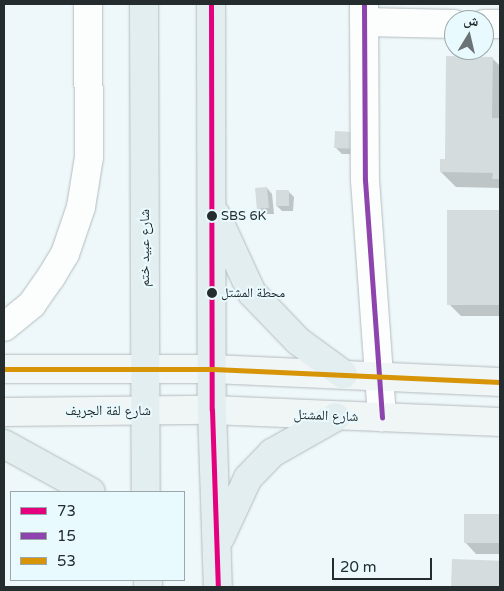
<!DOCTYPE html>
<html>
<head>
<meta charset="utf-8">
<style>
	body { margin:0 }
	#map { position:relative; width:504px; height:591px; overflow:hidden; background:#eef7f9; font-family:"Varela Round","Noto Naskh Arabic",sans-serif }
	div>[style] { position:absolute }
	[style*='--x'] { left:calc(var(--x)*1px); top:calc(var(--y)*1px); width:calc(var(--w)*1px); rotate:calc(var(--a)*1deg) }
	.shadow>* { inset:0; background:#0003; transform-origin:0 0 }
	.building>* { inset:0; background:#d4dcde; transform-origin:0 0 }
	.roads { filter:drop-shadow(0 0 1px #b4bcbe) drop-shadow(0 0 1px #b4bcbe) }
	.minor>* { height:28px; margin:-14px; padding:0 14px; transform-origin:14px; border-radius:14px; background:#fcfefe }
	.tertiary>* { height:28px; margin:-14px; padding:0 14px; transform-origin:14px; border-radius:14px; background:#fcfefe }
	.secondary>* { height:28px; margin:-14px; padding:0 14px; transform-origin:14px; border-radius:14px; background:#f0f5f6 }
	.primary>* { height:28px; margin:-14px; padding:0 14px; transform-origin:14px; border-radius:14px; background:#e2eef0 }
	.bus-1>* { height:5px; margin:-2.5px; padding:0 2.5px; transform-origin:2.5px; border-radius:2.5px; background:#e5007d }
	.bus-2>* { height:5px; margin:-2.5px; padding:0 2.5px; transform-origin:2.5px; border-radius:2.5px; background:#8e44ad }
	.bus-3>* { height:5px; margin:-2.5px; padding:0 2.5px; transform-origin:2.5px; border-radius:2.5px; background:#d79407 }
	.dots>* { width:14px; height:14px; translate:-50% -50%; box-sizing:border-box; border:2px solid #e9fafe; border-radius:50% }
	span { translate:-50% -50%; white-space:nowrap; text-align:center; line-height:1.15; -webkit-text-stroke:4px #e9fafe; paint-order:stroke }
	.bus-label { font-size:13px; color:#242c2e }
	.left { translate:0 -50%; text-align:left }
	.street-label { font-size:14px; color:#242c2e }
	.frame { position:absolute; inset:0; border:5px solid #242c2e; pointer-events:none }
	.legend { position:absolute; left:10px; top:491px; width:175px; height:90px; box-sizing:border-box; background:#e9fafe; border:1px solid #9aa8ab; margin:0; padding:6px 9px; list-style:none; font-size:15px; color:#242c2e }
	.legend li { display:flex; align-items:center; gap:10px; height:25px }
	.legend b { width:25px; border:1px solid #9aa8ab }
	.north { position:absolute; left:444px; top:10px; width:50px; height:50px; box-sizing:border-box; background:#e9fafe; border:1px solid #9aa8ab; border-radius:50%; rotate:9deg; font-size:14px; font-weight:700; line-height:20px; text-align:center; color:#242c2e }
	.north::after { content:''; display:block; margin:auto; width:18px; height:22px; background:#6b7375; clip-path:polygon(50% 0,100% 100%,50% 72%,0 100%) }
	.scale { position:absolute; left:332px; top:558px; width:100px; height:22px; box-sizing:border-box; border:2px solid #242c2e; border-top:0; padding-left:6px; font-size:15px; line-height:18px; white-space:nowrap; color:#242c2e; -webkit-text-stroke:4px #e9fafe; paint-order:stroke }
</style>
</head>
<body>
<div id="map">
	<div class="shadow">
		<div style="clip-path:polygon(492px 58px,500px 66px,500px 188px,456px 187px,441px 172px)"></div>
		<div style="clip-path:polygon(336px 132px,357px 154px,342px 154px,336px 148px)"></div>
		<div style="clip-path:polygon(267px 188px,272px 194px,274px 214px,264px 214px,258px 208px)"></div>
		<div style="clip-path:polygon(288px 191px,294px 197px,293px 211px,282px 211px,276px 205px)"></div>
		<div style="clip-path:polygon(500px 211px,500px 316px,461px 316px,450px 305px,449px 212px)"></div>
		<div style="clip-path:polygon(465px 515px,500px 515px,500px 554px,476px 554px,465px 542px)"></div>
		<div style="left:453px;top:560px;width:47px;height:27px;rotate:2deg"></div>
	</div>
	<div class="building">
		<div style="clip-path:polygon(446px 56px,493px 57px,492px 118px,500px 118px,500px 179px,492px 179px,493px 173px,440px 172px,440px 159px,445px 159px)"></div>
		<div style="left:335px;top:131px;width:17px;height:17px;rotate:3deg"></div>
		<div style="left:267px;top:187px;width:21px;height:12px;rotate:85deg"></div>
		<div style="left:276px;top:190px;width:13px;height:16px"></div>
		<div style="left:500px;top:210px;width:95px;height:53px;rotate:90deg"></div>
		<div style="left:464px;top:514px;width:36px;height:29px"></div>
		<div style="left:452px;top:559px;width:48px;height:28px;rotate:2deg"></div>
	</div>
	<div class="roads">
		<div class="minor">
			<div style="--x:364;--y:4;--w:176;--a:89.7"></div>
			<div style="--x:365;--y:180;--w:238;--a:85.9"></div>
			<div style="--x:364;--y:22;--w:90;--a:1.3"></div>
			<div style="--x:484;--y:24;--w:16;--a:0"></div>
		</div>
		<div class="tertiary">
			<div style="--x:4;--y:327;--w:36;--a:-39"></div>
			<div style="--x:32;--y:304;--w:33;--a:-55"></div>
			<div style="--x:51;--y:277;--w:27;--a:-59"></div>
			<div style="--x:65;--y:254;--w:50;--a:-71.2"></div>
			<div style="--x:81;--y:207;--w:51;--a:-80.9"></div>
			<div style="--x:89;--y:157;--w:153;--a:-90.4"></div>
		</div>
		<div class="secondary">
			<div style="--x:4;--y:369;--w:209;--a:0"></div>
			<div style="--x:213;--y:369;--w:287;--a:2.6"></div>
			<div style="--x:4;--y:412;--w:208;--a:-0.6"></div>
			<div style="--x:212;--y:410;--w:288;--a:2.4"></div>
		</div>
		<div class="primary">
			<div style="--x:144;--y:4;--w:488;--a:89.8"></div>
			<div style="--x:211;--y:4;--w:406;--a:89.9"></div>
			<div style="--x:212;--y:410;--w:177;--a:88.1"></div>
			<div style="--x:216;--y:215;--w:86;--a:65.2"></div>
			<div style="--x:252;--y:293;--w:66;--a:46.2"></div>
			<div style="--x:298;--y:341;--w:56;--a:36.3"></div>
			<div style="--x:4;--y:444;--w:99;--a:28.9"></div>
			<div style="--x:220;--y:538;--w:66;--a:-65"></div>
			<div style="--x:248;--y:478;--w:35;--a:-46"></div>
			<div style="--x:272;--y:453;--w:73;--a:-29.4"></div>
			<div style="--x:148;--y:580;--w:7;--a:90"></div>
		</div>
	</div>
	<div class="bus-1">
		<div style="--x:211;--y:4;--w:406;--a:89.9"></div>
		<div style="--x:212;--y:410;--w:177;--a:88.1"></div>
	</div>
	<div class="bus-2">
		<div style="--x:364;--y:4;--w:176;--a:89.7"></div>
		<div style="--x:365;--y:180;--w:238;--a:85.9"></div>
	</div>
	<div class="bus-3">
		<div style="--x:4;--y:369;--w:209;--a:0"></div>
		<div style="--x:213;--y:369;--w:287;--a:2.6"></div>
	</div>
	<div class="dots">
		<div style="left:212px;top:216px;background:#242c2e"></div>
		<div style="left:212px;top:293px;background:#242c2e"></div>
	</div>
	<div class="bus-label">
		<span class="left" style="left:221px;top:216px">SBS 6K</span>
		<span class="left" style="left:221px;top:293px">محطة المشتل</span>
	</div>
	<div class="street-label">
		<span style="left:145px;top:248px;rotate:-90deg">شارع عبيد ختم</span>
		<span style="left:108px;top:411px">شارع لفة الجريف</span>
		<span style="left:326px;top:416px;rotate:2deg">شارع المشتل</span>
	</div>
	<div class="frame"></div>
	<ul class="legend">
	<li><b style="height:6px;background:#e5007d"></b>73</li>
	<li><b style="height:6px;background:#8e44ad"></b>15</li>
	<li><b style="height:6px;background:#d79407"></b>53</li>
	</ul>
	<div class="north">ش</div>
	<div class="scale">20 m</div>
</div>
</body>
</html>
